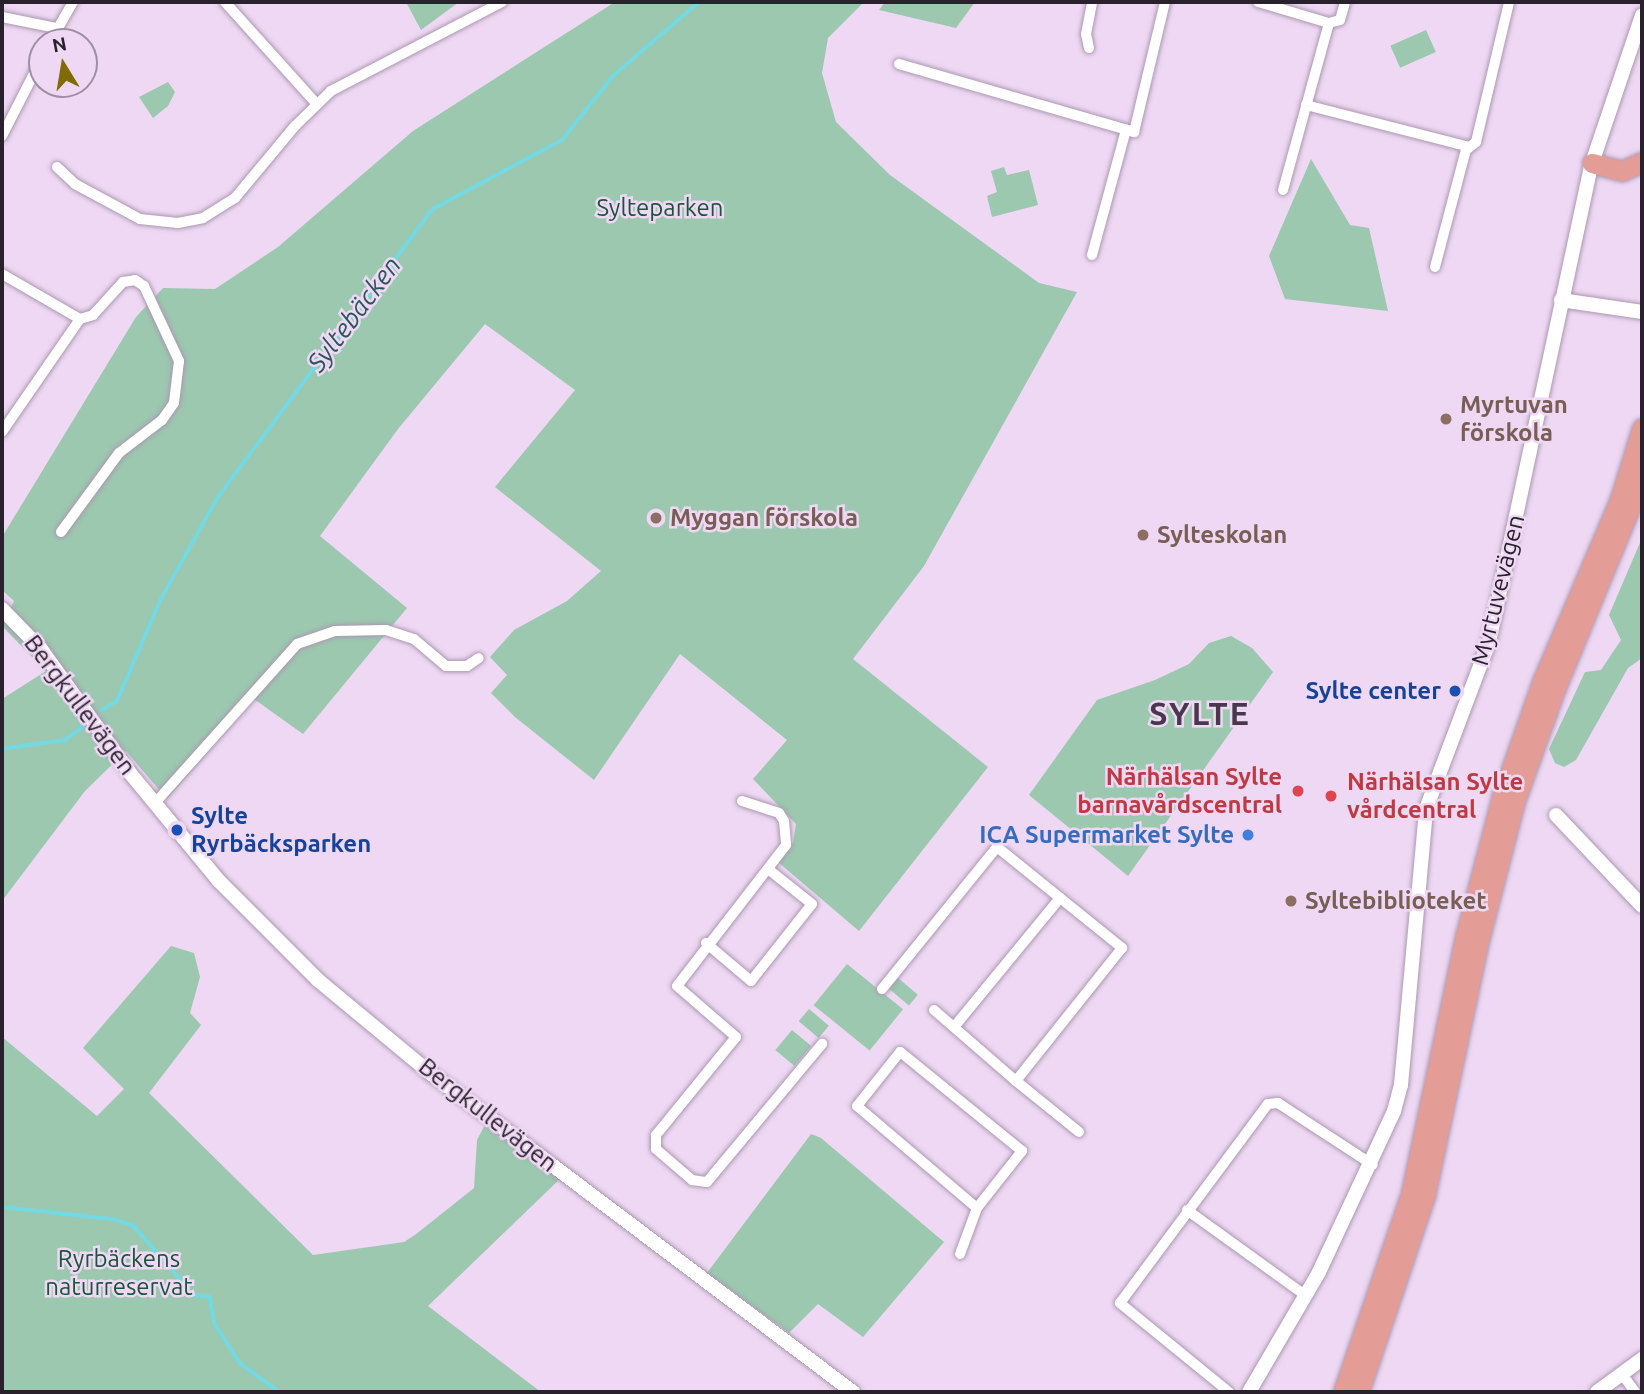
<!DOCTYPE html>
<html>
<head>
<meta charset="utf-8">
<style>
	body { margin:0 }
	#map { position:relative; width:1644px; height:1394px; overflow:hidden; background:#eed8f3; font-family:Ubuntu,sans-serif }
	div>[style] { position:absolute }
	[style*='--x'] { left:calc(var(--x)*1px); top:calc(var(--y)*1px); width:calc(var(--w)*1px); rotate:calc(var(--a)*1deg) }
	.green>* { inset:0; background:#9bc8af; transform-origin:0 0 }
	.stream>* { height:3.5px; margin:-1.75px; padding:0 1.75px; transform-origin:1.75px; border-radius:1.75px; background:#74d9e3 }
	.roads { filter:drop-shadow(0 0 2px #ac98b2) drop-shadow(0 0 2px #ac98b2) }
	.minor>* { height:10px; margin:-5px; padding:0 5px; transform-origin:5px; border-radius:5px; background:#fff }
	.tertiary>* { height:14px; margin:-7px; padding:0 7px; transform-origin:7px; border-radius:7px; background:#fff }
	.trunk>* { height:19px; margin:-9.5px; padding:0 9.5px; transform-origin:9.5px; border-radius:9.5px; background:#e49c96 }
	.dots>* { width:19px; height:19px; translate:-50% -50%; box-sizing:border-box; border:4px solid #eed8f3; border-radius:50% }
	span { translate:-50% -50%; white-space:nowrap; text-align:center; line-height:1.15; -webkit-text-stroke:5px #eed8f3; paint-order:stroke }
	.park-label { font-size:24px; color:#1b543a }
	.education-label { font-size:24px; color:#785e54; font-weight:700 }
	.left { translate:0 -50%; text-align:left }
	.street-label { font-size:24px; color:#29212b }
	.transit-label { font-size:24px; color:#164399; font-weight:700 }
	.right { translate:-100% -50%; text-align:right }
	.health-label { font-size:24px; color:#be3a42; font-weight:700 }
	.shop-label { font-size:24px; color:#366cbe; font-weight:700 }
	.water-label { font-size:26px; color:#2a575b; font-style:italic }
	.district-label { font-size:32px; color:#48374d; font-weight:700; letter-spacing:2px }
	.frame { position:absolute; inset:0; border:4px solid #29212b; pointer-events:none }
	.north { position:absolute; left:28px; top:28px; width:70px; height:70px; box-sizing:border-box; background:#eed8f3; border:2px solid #9f8fa3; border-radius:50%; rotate:349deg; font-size:19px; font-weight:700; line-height:28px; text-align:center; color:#29212b }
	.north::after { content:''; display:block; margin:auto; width:24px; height:32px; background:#806b05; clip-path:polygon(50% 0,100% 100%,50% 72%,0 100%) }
</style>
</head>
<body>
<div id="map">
	<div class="green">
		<div style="clip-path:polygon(406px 2px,459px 2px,421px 30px)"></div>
		<div style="clip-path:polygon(615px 2px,864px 2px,828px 38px,822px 73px,836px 122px,890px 175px,1039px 283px,1077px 292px,924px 566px,853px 659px,988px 767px,859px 931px,778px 862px,793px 843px,796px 824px,753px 779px,787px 740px,680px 654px,594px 780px,515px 717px,491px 693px,507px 675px,490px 657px,514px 630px,567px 601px,601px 571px,495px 487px,575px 390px,485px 324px,398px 429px,320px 536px,407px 608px,303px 734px,254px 699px,167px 799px,126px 751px,85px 791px,2px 901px,2px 699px,46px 671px,2px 626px,14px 601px,2px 590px,2px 537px,136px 317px,163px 288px,215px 289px,278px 247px,413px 131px)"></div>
		<div style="clip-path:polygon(885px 2px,975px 2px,956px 28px,879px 10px)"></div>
		<div style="left:1426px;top:30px;width:24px;height:39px;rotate:66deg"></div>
		<div style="clip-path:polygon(168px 82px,175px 92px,168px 106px,153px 118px,139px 97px)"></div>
		<div style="clip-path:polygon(1311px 159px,1350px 225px,1369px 228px,1388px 311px,1285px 299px,1269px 256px)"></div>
		<div style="clip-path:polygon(1004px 167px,1007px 175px,1029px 170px,1038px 205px,992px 217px,987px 196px,997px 192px,991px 171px)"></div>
		<div style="clip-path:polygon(1642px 538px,1642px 658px,1628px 668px,1576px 760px,1564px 767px,1555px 763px,1549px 749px,1585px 672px,1601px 670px,1621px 640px,1609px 615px)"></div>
		<div style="clip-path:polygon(1231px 636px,1252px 648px,1273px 672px,1128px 876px,1029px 795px,1097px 700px,1155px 680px,1189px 664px,1209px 643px)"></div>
		<div style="clip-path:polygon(171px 946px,194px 953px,200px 977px,190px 1013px,201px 1025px,149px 1093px,313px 1255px,404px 1242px,415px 1235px,474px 1188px,477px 1140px,486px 1123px,563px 1176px,428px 1306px,541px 1392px,2px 1392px,2px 1037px,97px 1116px,124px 1089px,83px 1048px)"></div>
		<div style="left:847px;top:964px;width:72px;height:53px;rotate:39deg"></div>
		<div style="left:898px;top:978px;width:26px;height:14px;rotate:40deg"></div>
		<div style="left:809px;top:1009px;width:26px;height:16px;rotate:40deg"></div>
		<div style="left:792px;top:1030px;width:25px;height:26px;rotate:40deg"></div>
		<div style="clip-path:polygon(811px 1134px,821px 1138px,944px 1242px,863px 1337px,818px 1304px,789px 1333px,707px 1273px)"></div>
	</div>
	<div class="stream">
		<div style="--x:102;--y:710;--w:17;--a:-31"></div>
		<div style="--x:117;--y:701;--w:111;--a:-66.7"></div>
		<div style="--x:161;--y:599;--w:117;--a:-60.8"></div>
		<div style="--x:218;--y:497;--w:359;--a:-53.3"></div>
		<div style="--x:433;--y:209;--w:146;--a:-28.1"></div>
		<div style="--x:562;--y:140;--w:82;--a:-51.4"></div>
		<div style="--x:613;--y:76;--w:113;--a:-40.7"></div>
		<div style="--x:2;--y:749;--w:64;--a:-8.1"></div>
		<div style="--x:65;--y:740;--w:22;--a:-36"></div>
		<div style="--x:2;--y:1207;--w:112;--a:6.2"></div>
		<div style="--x:113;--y:1219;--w:22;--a:18"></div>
		<div style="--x:134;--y:1226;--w:91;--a:49"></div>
		<div style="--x:194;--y:1295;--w:16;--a:7"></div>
		<div style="--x:210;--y:1297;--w:27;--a:80"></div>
		<div style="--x:215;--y:1324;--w:48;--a:57"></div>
		<div style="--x:241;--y:1364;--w:48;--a:35.7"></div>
	</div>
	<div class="roads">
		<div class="minor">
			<div style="--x:225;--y:2;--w:136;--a:48"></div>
			<div style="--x:1258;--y:2;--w:74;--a:16.5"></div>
			<div style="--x:2;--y:17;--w:55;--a:11.5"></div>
			<div style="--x:50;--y:42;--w:46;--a:-60.1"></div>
			<div style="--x:1089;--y:48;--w:14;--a:-102"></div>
			<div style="--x:1086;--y:34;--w:33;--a:-79"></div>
			<div style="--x:899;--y:64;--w:245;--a:16.1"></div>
			<div style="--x:1134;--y:132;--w:134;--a:-76.6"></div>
			<div style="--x:1306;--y:105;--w:168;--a:14.4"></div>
			<div style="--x:2;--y:136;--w:88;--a:-62.9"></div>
			<div style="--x:57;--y:167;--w:25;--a:43"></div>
			<div style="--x:75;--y:184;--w:74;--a:28.3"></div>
			<div style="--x:140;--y:219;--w:38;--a:6"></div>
			<div style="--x:178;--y:223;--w:25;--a:-11"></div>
			<div style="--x:203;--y:218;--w:38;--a:-32"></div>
			<div style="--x:235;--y:198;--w:94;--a:-50.2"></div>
			<div style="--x:295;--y:126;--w:50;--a:-44.2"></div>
			<div style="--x:331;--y:91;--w:193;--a:-27.5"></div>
			<div style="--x:1283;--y:190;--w:173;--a:-74.6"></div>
			<div style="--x:1329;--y:23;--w:11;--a:-15"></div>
			<div style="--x:1340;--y:20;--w:19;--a:-74"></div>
			<div style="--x:1092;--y:255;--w:130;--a:-74.8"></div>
			<div style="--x:1435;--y:267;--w:121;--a:-75.2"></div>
			<div style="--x:1466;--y:150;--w:13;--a:-39"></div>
			<div style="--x:1476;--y:142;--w:144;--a:-76.7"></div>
			<div style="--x:2;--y:274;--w:90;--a:30"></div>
			<div style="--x:2;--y:432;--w:137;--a:-55.4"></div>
			<div style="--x:80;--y:319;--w:14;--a:-17"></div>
			<div style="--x:93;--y:315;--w:45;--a:-47.7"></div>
			<div style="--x:123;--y:282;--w:12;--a:-9"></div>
			<div style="--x:135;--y:280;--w:11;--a:34"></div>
			<div style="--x:144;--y:286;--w:83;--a:65"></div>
			<div style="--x:179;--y:361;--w:42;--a:96.8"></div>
			<div style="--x:174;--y:403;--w:21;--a:125"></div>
			<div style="--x:162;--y:420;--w:54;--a:142.5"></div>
			<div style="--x:119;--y:453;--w:98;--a:126.3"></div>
			<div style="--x:742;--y:801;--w:39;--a:18"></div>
			<div style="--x:779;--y:813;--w:9;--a:58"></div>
			<div style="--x:784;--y:821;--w:24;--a:85"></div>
			<div style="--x:786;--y:845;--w:178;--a:127.7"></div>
			<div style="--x:677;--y:986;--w:78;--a:40.8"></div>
			<div style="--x:736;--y:1037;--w:127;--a:129.2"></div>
			<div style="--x:656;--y:1135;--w:14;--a:90"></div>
			<div style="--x:656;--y:1149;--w:48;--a:40.7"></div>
			<div style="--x:692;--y:1180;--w:15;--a:8"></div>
			<div style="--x:707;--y:1182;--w:180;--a:-50.2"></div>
			<div style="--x:155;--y:803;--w:213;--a:-48.2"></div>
			<div style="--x:297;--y:644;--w:40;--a:-18.9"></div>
			<div style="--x:335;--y:631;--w:51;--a:-1.1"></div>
			<div style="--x:386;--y:630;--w:29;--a:18"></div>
			<div style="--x:414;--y:639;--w:42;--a:40.2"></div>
			<div style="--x:446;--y:666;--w:21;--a:0"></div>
			<div style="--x:467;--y:666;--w:14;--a:-34"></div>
			<div style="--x:706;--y:943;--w:59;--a:40.2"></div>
			<div style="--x:751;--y:981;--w:98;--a:-51.6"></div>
			<div style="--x:812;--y:904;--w:56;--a:-141.5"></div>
			<div style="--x:882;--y:989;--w:183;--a:-51"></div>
			<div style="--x:997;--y:847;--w:161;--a:38.9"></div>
			<div style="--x:1122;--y:948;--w:170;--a:128.6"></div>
			<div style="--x:1016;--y:1081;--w:81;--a:39"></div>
			<div style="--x:934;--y:1010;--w:108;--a:40.9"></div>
			<div style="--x:954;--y:1027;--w:167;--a:-50.6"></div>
			<div style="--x:1187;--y:1210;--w:145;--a:35.8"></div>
			<div style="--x:960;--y:1254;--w:49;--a:-69.7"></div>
			<div style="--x:977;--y:1208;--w:73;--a:-51.7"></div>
			<div style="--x:1022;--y:1151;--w:157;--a:-140.9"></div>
			<div style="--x:900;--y:1052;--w:69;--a:128.5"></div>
			<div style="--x:857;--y:1106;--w:157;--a:40.4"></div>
			<div style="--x:1622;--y:1374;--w:22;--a:54"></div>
			<div style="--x:1229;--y:1392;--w:141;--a:-140.8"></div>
			<div style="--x:1120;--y:1303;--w:248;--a:-53.4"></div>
			<div style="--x:1268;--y:1104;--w:10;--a:-6"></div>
			<div style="--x:1278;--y:1103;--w:113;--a:33.1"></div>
		</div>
		<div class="tertiary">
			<div style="--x:1561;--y:300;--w:82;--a:8.4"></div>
			<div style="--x:2;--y:609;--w:56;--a:45.7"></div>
			<div style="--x:41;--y:649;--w:153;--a:54.3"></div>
			<div style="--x:130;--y:773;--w:140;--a:50.5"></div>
			<div style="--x:219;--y:881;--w:140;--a:45"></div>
			<div style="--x:318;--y:980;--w:146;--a:39.7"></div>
			<div style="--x:430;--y:1073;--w:530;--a:37.02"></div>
			<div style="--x:1556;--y:815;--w:125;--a:46.6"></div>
			<div style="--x:1249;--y:1392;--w:139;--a:-59.7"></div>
			<div style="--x:1319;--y:1272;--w:178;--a:-65"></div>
			<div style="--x:1394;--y:1111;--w:27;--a:-75"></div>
			<div style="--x:1401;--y:1085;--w:277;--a:-84.8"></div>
			<div style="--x:1426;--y:809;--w:178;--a:-69.3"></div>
			<div style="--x:1489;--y:642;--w:490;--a:-77.9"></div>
			<div style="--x:1592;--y:163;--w:156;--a:-71.3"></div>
			<div style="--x:1597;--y:1392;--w:56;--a:-36.3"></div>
		</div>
		<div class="trunk">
			<div style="--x:1592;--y:163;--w:31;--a:15"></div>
			<div style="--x:1622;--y:171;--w:22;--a:-24"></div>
			<div style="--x:1343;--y:1392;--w:210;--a:-71.1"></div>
			<div style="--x:1411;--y:1193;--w:262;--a:-78.1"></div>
			<div style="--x:1465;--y:937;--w:146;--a:-75.3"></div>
			<div style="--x:1502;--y:796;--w:121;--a:-70.7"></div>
			<div style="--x:1542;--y:682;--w:199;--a:-66.9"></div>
			<div style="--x:1620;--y:499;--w:74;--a:-72.8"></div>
			<div style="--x:1359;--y:1392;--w:207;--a:-71.4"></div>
			<div style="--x:1425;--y:1196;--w:262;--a:-78.1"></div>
			<div style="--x:1479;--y:940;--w:144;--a:-75.5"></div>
			<div style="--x:1515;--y:801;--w:121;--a:-70.2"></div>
			<div style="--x:1556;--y:687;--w:226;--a:-67.6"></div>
		</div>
	</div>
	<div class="dots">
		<div style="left:1446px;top:419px;background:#8d6e63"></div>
		<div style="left:656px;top:518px;background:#8d6e63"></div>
		<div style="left:1143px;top:535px;background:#8d6e63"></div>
		<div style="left:1455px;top:691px;background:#1a4fb4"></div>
		<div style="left:1298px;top:791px;background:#e0444e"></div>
		<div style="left:1331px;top:796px;background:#e0444e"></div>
		<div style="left:177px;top:830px;background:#1a4fb4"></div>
		<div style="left:1248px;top:835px;background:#3f7fe0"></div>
		<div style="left:1291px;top:901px;background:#8d6e63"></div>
	</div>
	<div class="park-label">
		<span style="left:660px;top:208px">Sylteparken</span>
		<span style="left:119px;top:1273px">Ryrbäckens<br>naturreservat</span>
	</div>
	<div class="education-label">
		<span class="left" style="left:1460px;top:419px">Myrtuvan<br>förskola</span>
		<span class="left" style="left:670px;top:518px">Myggan förskola</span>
		<span class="left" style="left:1157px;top:535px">Sylteskolan</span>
		<span class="left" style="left:1305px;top:901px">Syltebiblioteket</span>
	</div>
	<div class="street-label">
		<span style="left:1498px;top:590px;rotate:-76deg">Myrtuvevägen</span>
		<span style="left:80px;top:705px;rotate:53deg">Bergkullevägen</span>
		<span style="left:488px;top:1115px;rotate:38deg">Bergkullevägen</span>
	</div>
	<div class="transit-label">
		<span class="right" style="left:1441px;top:691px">Sylte center</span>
		<span class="left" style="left:191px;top:830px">Sylte<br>Ryrbäcksparken</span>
	</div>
	<div class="health-label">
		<span class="right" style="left:1282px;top:791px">Närhälsan Sylte<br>barnavårdscentral</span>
		<span class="left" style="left:1347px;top:796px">Närhälsan Sylte<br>vårdcentral</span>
	</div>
	<div class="shop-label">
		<span class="right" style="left:1234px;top:835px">ICA Supermarket Sylte</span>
	</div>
	<div class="water-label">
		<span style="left:354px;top:314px;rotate:-53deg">Syltebäcken</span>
	</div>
	<div class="district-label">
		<span style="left:1200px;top:713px">SYLTE</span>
	</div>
	<div class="frame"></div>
	<div class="north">N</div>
</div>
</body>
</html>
